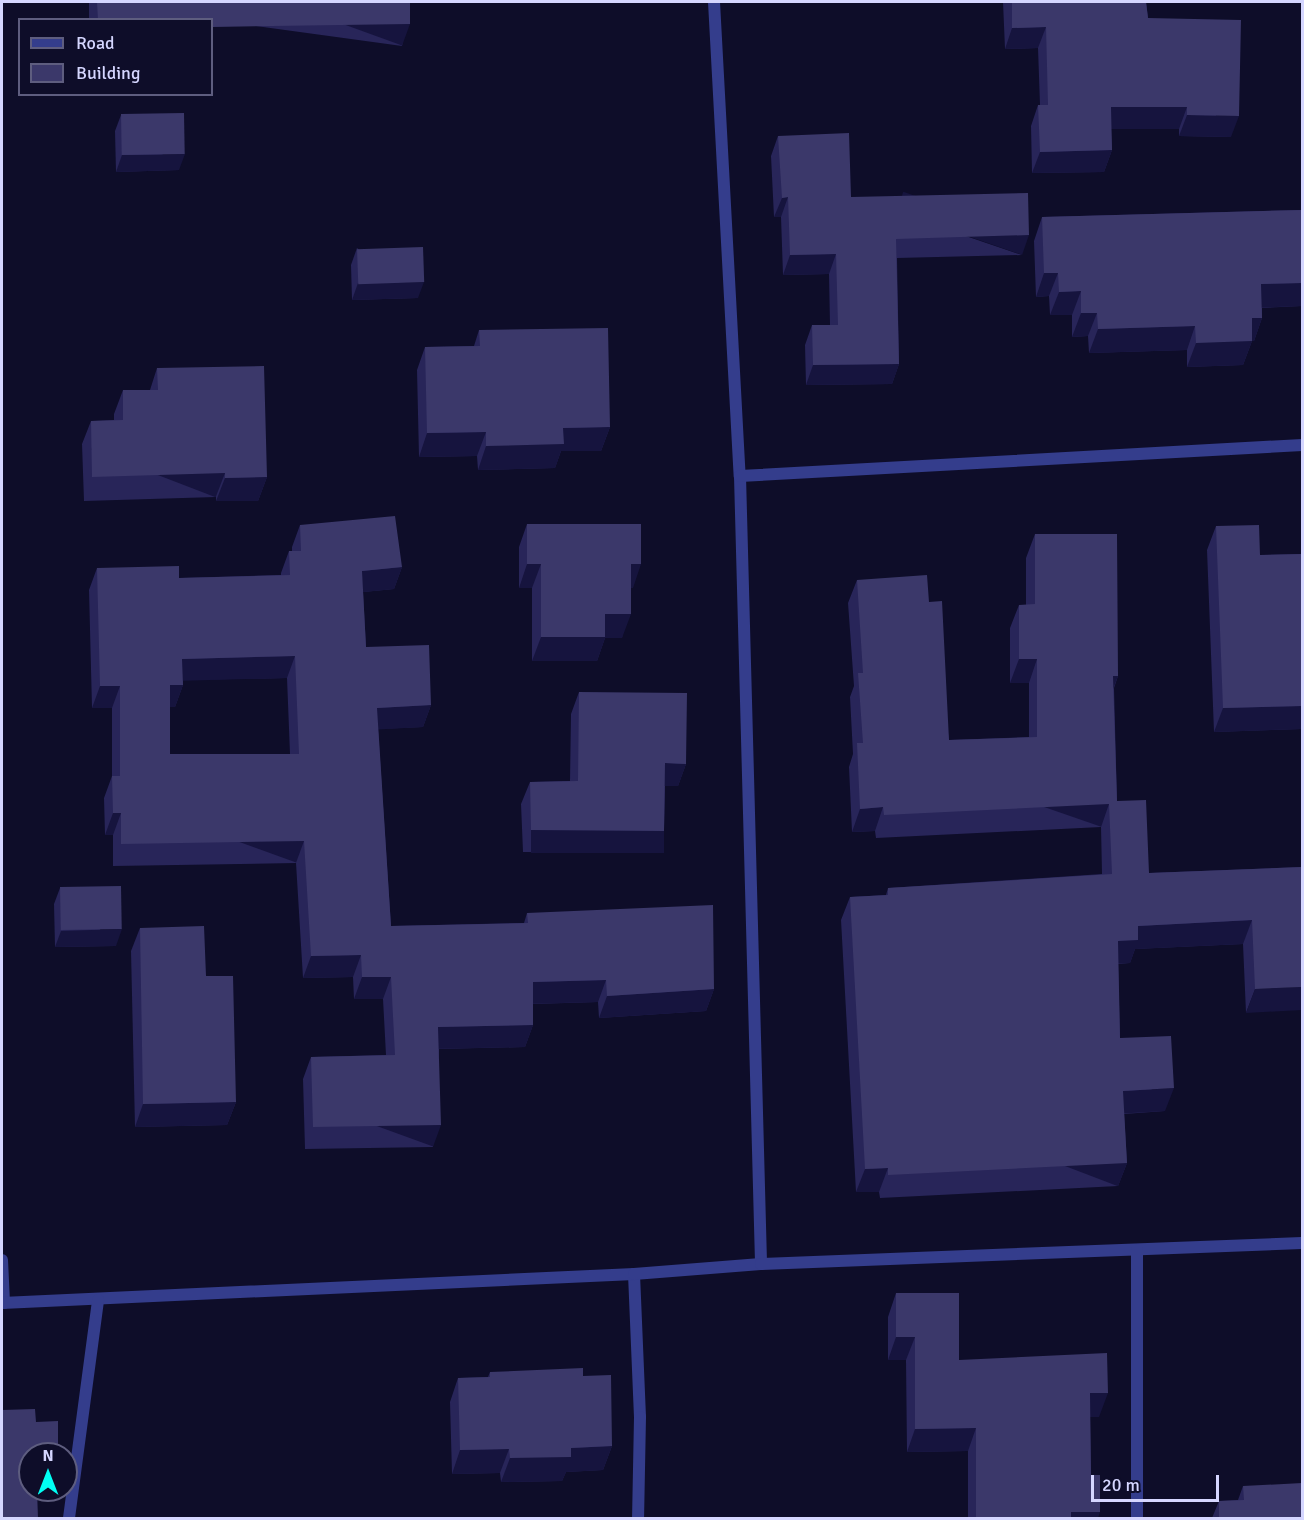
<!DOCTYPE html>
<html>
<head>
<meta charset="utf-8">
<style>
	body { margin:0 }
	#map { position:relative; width:1304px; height:1520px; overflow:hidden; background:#0e0d29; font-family:Signika,sans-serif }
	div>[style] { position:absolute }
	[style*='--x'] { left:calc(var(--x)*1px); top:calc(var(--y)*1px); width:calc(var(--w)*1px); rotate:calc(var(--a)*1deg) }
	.minor>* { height:12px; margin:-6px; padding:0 6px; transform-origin:6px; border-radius:6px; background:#343d8c }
	.wall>* { inset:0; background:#282559 }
	.shaded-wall>* { inset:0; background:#16143e; transform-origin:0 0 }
	.building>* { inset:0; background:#3b386a; transform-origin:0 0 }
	span { translate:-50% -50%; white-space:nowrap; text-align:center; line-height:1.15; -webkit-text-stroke:5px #0e0d29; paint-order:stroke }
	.frame { position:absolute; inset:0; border:3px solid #d5d6ff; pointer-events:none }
	.legend { position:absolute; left:18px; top:18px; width:195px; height:78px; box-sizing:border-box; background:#0e0d29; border:2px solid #5e5d7f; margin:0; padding:8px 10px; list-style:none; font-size:18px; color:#d5d6ff }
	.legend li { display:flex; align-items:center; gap:12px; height:30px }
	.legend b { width:30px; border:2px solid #5e5d7f }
	.north { position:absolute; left:18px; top:1442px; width:60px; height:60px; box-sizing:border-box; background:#0e0d29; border:2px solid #5e5d7f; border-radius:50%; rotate:0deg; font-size:16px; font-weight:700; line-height:24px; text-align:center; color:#d5d6ff }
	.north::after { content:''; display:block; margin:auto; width:21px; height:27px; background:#01fff4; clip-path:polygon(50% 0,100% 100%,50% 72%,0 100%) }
	.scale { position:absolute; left:1091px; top:1475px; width:128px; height:27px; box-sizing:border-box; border:3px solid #d5d6ff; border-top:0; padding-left:8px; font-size:18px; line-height:21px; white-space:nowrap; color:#d5d6ff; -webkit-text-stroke:4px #0e0d29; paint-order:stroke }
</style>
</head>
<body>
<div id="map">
	<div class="minor">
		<div style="--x:714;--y:2;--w:475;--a:86.9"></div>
		<div style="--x:740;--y:476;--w:788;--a:88.47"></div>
		<div style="--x:740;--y:476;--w:563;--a:-3.16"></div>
		<div style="--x:2;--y:1260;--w:43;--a:87.3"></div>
		<div style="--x:634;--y:1274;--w:143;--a:87.6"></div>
		<div style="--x:640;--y:1417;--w:101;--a:91.1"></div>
		<div style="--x:2;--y:1303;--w:633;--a:-2.63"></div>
		<div style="--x:634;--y:1274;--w:127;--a:-4.5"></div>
		<div style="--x:761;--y:1264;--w:541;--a:-2.22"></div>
		<div style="--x:69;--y:1518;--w:220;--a:-82.4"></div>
		<div style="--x:1137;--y:1518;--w:268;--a:-90"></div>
	</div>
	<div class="wall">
		<div style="clip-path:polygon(89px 2px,410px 2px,402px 46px,212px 20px,89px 20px)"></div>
		<div style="clip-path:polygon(1003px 2px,1146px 2px,1148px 18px,1231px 137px,1179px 136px,1179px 129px,1111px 129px,1112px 150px,1104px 172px,1032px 173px,1031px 126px,1038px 105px,1040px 105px,1038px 48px,1005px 49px)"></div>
		<div style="clip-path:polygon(121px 115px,179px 170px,116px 172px,115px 131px)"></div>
		<div style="clip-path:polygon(778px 136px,851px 197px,1022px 255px,897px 258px,899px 364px,892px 384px,806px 385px,805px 345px,812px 325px,830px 325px,829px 274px,783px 275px,781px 217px,774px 217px,771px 156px)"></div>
		<div style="clip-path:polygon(1302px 210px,1302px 306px,1262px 308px,1262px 318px,1254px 341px,1252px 341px,1243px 365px,1187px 367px,1187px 350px,1089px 353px,1088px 336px,1072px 337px,1072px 315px,1050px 315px,1049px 296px,1036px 297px,1034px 241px,1042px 217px)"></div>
		<div style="clip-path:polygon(357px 248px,418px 298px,352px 300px,351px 265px)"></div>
		<div style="clip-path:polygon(479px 330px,610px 427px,601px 451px,561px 451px,555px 468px,478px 470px,477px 456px,419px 457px,417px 370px,425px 347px,474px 346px)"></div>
		<div style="clip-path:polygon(157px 368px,267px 477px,258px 501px,216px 501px,216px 497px,84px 501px,82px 444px,91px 421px,114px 420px,114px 414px,123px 390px,150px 390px)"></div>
		<div style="clip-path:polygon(527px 524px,633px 588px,631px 588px,622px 638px,605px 638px,597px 661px,532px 661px,532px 588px,519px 588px,519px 547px)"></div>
		<div style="clip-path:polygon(evenodd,300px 525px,402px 567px,394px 589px,363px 592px,366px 647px,431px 705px,423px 727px,378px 729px,391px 926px,524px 923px,527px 913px,714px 989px,706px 1011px,599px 1018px,598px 1002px,533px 1004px,533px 1025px,525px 1047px,439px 1049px,433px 1147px,305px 1149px,303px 1079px,311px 1057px,386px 1055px,383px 999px,354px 999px,353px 977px,303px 978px,296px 863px,113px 866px,113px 835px,105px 835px,104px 798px,112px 776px,112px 708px,92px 708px,89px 590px,97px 568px,179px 578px,281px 575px,281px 573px,289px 551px,292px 551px,292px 547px,300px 525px,287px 678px,290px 754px,170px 754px,170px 707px,175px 707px,183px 685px,183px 680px,287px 678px)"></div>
		<div style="clip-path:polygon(1216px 526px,1260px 555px,1302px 554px,1302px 729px,1214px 732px,1207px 550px)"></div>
		<div style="clip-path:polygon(1035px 534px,1118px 676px,1114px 688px,1117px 801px,1149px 873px,1302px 867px,1246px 1013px,1243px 944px,1135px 949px,1130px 963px,1118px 964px,1120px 1038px,1165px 1111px,1124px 1114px,1127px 1163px,1118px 1186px,880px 1198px,879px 1192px,856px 1192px,841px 920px,850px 897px,886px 895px,888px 888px,1102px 874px,1101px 827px,876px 838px,875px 831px,852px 832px,849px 767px,853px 754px,850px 697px,854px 686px,848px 603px,857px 580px,929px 602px,949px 740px,1029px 737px,1029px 683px,1010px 683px,1010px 628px,1019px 605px,1026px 605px,1026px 558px)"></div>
		<div style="clip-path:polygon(579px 692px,686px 764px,678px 786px,665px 786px,664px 831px,656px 853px,523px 852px,521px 804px,530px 782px,570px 781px,571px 714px)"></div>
		<div style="clip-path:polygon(60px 888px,116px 946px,55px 947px,54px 904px)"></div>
		<div style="clip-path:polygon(140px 928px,206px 976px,236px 1102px,227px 1125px,135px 1127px,131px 951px)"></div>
		<div style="clip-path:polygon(896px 1293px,959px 1360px,1099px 1417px,1090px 1417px,1091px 1475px,1098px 1518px,968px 1518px,968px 1451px,907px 1452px,906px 1360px,888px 1360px,888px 1317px)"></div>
		<div style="clip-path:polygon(490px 1372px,583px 1376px,612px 1446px,603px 1470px,566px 1472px,562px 1481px,501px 1482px,500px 1473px,452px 1474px,450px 1402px,458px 1378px,488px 1377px)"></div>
		<div style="clip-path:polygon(1243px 1486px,1302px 1518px,1212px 1518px,1219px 1501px,1238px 1500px)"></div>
	</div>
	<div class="shaded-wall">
		<div style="left:410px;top:24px;width:23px;height:198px;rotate:110deg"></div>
		<div style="clip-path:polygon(1046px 27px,1038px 48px,1005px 49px,1012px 28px)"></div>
		<div style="clip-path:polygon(1111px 107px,1187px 107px,1179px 129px,1103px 129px)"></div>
		<div style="clip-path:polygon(1187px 115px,1239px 116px,1231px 137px,1179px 136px)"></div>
		<div style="clip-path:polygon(1112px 150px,1104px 172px,1032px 173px,1040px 152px)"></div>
		<div style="clip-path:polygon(185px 154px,179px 170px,116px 172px,122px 155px)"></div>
		<div style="clip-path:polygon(788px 197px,781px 217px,774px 217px,782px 198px)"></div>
		<div style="left:1029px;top:235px;width:21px;height:133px;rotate:109deg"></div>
		<div style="clip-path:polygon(836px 254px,829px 274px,783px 275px,790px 255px)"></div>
		<div style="clip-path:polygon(1044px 273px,1058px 273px,1049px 296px,1036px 297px)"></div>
		<div style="clip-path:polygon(424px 282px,418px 298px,352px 300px,358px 283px)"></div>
		<div style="clip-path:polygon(1302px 283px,1302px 306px,1253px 308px,1261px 284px)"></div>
		<div style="clip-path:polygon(1081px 291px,1072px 315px,1050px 315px,1059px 292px)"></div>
		<div style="clip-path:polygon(1081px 313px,1097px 313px,1088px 336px,1072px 337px)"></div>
		<div style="clip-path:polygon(1252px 318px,1262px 318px,1254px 341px,1252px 341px,1243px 365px,1187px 367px,1196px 343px)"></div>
		<div style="clip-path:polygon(1195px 326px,1187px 350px,1089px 353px,1098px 329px)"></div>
		<div style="clip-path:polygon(899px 364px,892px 384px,806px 385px,813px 365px)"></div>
		<div style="clip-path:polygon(610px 427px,601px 451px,561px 451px,555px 468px,478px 470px,486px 446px,563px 428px)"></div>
		<div style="clip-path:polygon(486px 432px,477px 456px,419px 457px,427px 433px)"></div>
		<div style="left:225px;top:473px;width:26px;height:133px;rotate:111deg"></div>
		<div style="clip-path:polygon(267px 477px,258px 501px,216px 501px,225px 478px)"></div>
		<div style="clip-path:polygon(527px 564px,541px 564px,532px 588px,519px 588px)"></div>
		<div style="clip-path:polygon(631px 564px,641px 564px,633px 588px,622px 588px)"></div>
		<div style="clip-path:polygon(402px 567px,394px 589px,354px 593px,362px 571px)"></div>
		<div style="clip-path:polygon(605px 614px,631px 614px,622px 638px,605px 638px,597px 661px,532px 661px,541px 637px)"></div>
		<div style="clip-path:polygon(295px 656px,287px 678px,174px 681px,182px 659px)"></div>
		<div style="clip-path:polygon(1019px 659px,1037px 659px,1029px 683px,1010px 683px)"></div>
		<div style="clip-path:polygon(1113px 676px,1118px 676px,1109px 700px)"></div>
		<div style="clip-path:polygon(170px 685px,183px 685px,175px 707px,162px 707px)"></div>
		<div style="clip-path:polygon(100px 686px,120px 686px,112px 708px,92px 708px)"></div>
		<div style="clip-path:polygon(431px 705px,423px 727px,369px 730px,377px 708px)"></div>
		<div style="clip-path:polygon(1302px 706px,1302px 729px,1214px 732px,1223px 708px)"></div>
		<div style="clip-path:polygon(665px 763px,686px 764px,678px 786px,657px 786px)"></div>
		<div style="left:1109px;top:804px;width:24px;height:225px;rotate:109deg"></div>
		<div style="clip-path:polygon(883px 807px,875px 831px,852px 832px,860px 809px)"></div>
		<div style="clip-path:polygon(113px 813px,121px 813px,113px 835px,105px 835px)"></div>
		<div style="left:531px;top:830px;width:133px;height:23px"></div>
		<div style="left:304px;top:841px;width:23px;height:183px;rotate:110deg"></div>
		<div style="clip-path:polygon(1252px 920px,1243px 944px,1135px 949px,1130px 963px,1109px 964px,1118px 941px,1138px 926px)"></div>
		<div style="clip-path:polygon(122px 929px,116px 946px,55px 947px,61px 931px)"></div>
		<div style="clip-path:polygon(361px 955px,353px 977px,303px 978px,311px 956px)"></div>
		<div style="clip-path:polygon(362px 977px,391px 977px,383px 999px,354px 999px)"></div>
		<div style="clip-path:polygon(606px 980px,598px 1002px,525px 1004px,533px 982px)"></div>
		<div style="clip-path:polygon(1302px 987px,1302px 1010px,1246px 1013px,1255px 989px)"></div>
		<div style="clip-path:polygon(714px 989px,706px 1011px,599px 1018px,607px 996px)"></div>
		<div style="clip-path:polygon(533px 1025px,525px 1047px,430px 1049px,438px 1027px)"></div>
		<div style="clip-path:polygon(1174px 1088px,1165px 1111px,1114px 1114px,1123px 1091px)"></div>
		<div style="clip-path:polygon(236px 1102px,227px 1125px,135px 1127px,143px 1104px)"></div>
		<div style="left:441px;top:1125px;width:23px;height:128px;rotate:110deg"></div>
		<div style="left:1127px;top:1163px;width:25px;height:239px;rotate:111deg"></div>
		<div style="clip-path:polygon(888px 1168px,879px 1192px,856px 1192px,865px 1169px)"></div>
		<div style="clip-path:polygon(896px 1337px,915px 1337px,906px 1360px,888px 1360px)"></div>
		<div style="clip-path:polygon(1090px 1393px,1108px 1393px,1099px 1417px,1081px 1417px)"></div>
		<div style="clip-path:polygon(976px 1428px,968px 1451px,907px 1452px,915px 1429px)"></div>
		<div style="clip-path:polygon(612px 1446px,603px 1470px,566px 1472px,562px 1481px,501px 1482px,510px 1458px,571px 1448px)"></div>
		<div style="clip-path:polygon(509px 1449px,500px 1473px,452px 1474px,460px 1450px)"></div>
		<div style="clip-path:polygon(31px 1490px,53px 1490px,50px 1498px,28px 1498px)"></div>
		<div style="clip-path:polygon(1071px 1512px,1100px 1512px,1098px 1518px,1068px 1518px)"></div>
	</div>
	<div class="building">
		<div style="clip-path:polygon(97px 2px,410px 2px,410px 24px,212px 27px,212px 20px,98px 20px)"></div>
		<div style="clip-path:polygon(1012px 2px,1146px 2px,1148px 18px,1241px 20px,1239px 116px,1187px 115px,1187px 107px,1111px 107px,1112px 150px,1040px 152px,1038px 105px,1048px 105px,1046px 27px,1012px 28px)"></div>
		<div style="left:184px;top:113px;width:41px;height:63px;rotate:89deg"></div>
		<div style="clip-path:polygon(849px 133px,851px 197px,1028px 193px,1029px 235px,896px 239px,899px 364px,813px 365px,812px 325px,838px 325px,836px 254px,790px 255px,788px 197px,782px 198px,778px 136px)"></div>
		<div style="clip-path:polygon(1302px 210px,1302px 283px,1261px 284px,1262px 318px,1252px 318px,1252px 341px,1196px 343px,1195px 326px,1098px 329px,1097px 313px,1081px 313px,1081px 291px,1059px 292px,1058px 273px,1044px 273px,1042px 217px)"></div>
		<div style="left:423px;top:247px;width:35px;height:66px;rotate:88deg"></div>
		<div style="clip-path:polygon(608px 328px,610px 427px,563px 428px,564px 444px,486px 446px,486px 432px,427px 433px,425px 347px,480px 346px,479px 330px)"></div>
		<div style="clip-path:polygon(264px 366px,267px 477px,225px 478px,225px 473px,92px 477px,91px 421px,123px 420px,123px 390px,158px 390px,157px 368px)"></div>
		<div style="clip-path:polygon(evenodd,395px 516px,402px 567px,362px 571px,366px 647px,429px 645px,431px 705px,377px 708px,391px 926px,528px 923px,527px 913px,713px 905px,714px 989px,607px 996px,606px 980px,533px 982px,533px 1025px,438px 1027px,441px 1125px,313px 1127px,311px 1057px,395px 1055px,391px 977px,362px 977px,361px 955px,311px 956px,304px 841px,121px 844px,121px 813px,113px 813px,112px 776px,120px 776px,120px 686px,100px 686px,97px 568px,179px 566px,179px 578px,290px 575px,289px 551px,301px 551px,300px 525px,395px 516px,295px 656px,299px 754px,170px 754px,170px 685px,183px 685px,182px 659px,295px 656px)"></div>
		<div style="clip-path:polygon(527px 524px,641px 524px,641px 564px,631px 564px,631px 614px,605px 614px,605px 637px,541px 637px,541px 564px,527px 564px)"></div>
		<div style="clip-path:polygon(1259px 525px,1260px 555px,1302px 554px,1302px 706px,1223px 708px,1216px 526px)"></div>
		<div style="clip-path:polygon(1035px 534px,1117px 534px,1118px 676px,1113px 676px,1117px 801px,1146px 800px,1149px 873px,1302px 867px,1302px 987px,1255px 989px,1252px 920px,1138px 926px,1138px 940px,1118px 941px,1120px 1038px,1171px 1036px,1174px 1088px,1123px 1091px,1127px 1163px,888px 1175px,888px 1168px,865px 1169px,850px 897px,888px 895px,888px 888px,1112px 874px,1109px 804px,884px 815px,883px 807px,860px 809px,857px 743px,863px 743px,858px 673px,863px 673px,857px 580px,927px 575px,929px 602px,942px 601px,949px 740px,1037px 737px,1037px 659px,1019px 659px,1019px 605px,1035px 604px)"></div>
		<div style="clip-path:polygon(579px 692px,687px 693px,686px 764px,665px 763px,664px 831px,531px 830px,530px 782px,578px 781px)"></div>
		<div style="left:121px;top:886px;width:43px;height:61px;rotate:89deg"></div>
		<div style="clip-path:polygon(204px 926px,206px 976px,233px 976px,236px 1102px,143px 1104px,140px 928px)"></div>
		<div style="clip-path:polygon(896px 1293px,959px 1293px,959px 1360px,1107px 1353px,1108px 1393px,1090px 1393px,1091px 1475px,1100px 1475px,1100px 1512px,1071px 1512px,1071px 1518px,976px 1518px,976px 1428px,915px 1429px,915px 1337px,896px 1337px)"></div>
		<div style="clip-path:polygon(583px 1368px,583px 1376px,611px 1375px,612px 1446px,571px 1448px,571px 1457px,510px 1458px,509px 1449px,460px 1450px,458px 1378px,490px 1377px,490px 1372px)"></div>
		<div style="clip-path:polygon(35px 1409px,36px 1422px,58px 1421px,58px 1454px,30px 1454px,30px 1490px,37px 1490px,38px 1518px,2px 1518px,2px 1410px)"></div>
		<div style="clip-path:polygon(1302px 1483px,1302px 1518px,1219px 1518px,1219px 1501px,1244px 1500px,1243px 1486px)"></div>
	</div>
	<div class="frame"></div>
	<ul class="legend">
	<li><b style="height:8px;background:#343d8c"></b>Road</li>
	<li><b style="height:16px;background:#3b386a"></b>Building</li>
	</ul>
	<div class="north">N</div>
	<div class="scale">20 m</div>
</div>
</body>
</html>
